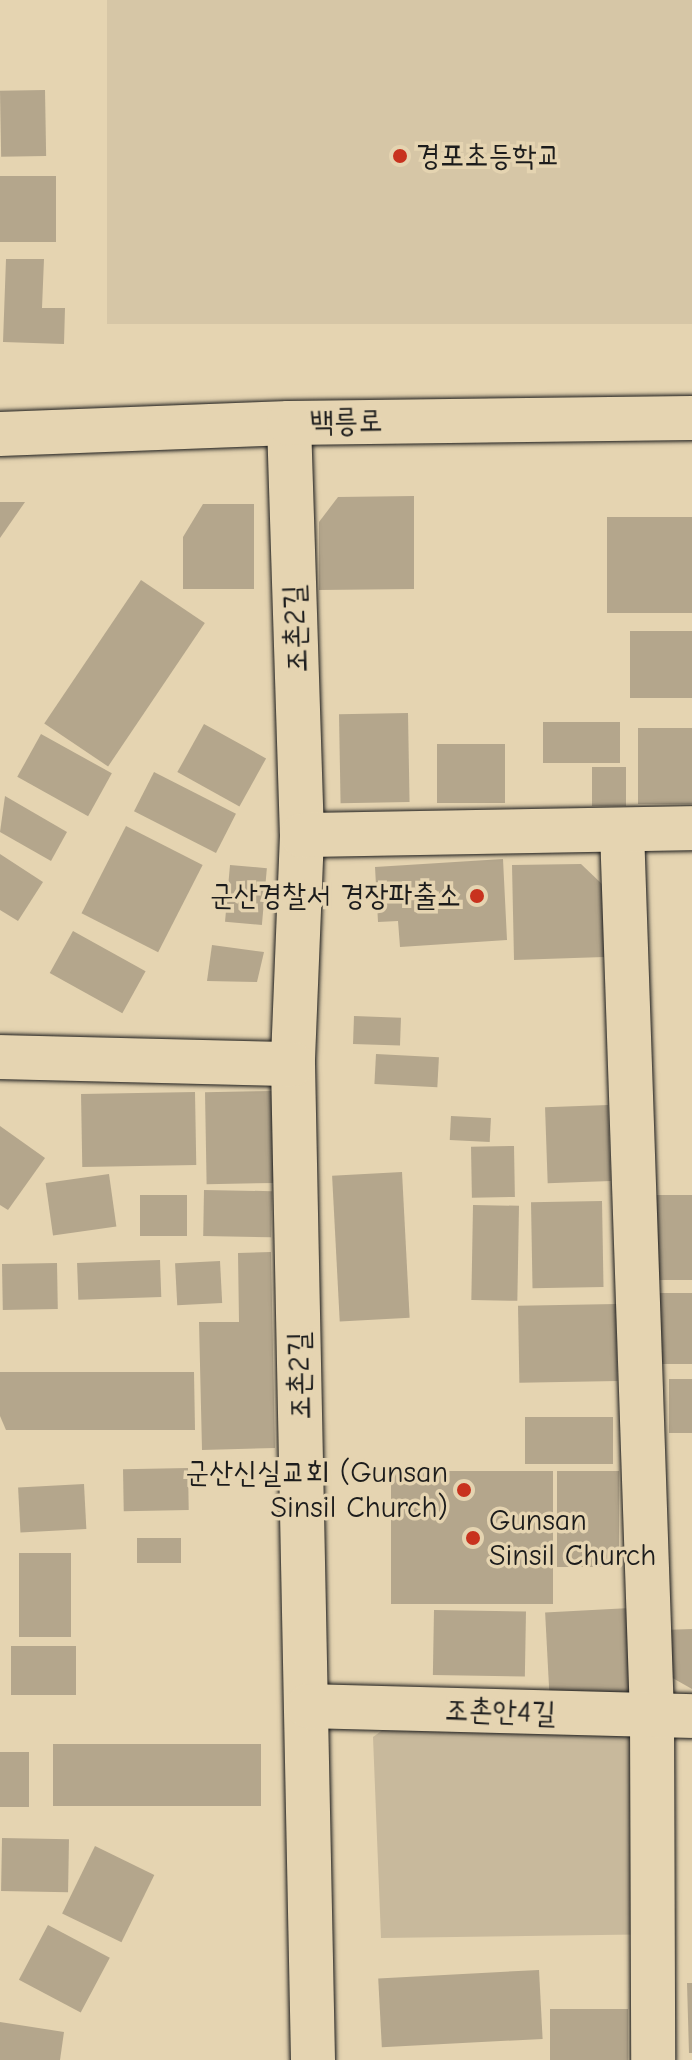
<!DOCTYPE html>
<html>
<head>
<meta charset="utf-8">
<style>
	body { margin:0 }
	#map { position:relative; width:692px; height:2060px; overflow:hidden; background:#e5d4b1; font-family:"Comic Neue","Poor Story",sans-serif }
	div>[style] { position:absolute }
	[style*='--x'] { left:calc(var(--x)*1px); top:calc(var(--y)*1px); width:calc(var(--w)*1px); rotate:calc(var(--a)*1deg) }
	.built>* { inset:0; background:#d6c6a6; transform-origin:0 0 }
	.green>* { inset:0; background:#c8b99c }
	.building>* { inset:0; background:#b4a68c; transform-origin:0 0 }
	.roads { filter:drop-shadow(0 0 2px #1c1c1c) drop-shadow(0 0 2px #1c1c1c) }
	.minor>* { height:44px; margin:-22px; padding:0 22px; transform-origin:22px; border-radius:22px; background:#e5d4b1 }
	.dots>* { width:22px; height:22px; translate:-50% -50%; box-sizing:border-box; border:4px solid #e5d4b1; border-radius:50% }
	span { translate:-50% -50%; white-space:nowrap; text-align:center; line-height:1.15; -webkit-text-stroke:7px #e5d4b1; paint-order:stroke }
	.poi-label { font-size:30px; color:#1c1c1c }
	.left { translate:0 -50%; text-align:left }
	.right { translate:-100% -50%; text-align:right }
	.street-label { font-size:30px; color:#1c1c1c }
</style>
</head>
<body>
<div id="map">
	<div class="built">
		<div style="left:107px;top:0;width:585px;height:324px"></div>
	</div>
	<div class="green">
		<div style="clip-path:polygon(399px 1718px,636px 1718px,673px 1934px,381px 1938px,373px 1737px)"></div>
	</div>
	<div class="building">
		<div style="left:45px;top:90px;width:66px;height:45px;rotate:89deg"></div>
		<div style="left:0;top:176px;width:56px;height:66px"></div>
		<div style="clip-path:polygon(6px 259px,44px 259px,42px 308px,65px 308px,64px 344px,3px 342px)"></div>
		<div style="clip-path:polygon(414px 496px,414px 589px,319px 590px,319px 522px,338px 497px)"></div>
		<div style="clip-path:polygon(0 502px,25px 502px,0 538px)"></div>
		<div style="clip-path:polygon(203px 504px,254px 504px,254px 589px,183px 589px,183px 537px)"></div>
		<div style="left:692px;top:517px;width:96px;height:85px;rotate:90deg"></div>
		<div style="left:141px;top:580px;width:77px;height:173px;rotate:34deg"></div>
		<div style="left:692px;top:631px;width:67px;height:62px;rotate:90deg"></div>
		<div style="left:408px;top:713px;width:89px;height:69px;rotate:89deg"></div>
		<div style="left:543px;top:722px;width:77px;height:41px"></div>
		<div style="left:204px;top:724px;width:71px;height:55px;rotate:29deg"></div>
		<div style="left:692px;top:728px;width:76px;height:54px;rotate:90deg"></div>
		<div style="left:41px;top:734px;width:81px;height:49px;rotate:29deg"></div>
		<div style="left:437px;top:744px;width:68px;height:59px"></div>
		<div style="left:592px;top:767px;width:34px;height:39px"></div>
		<div style="left:154px;top:772px;width:92px;height:44px;rotate:27deg"></div>
		<div style="clip-path:polygon(5px 796px,67px 832px,51px 861px,0 832px)"></div>
		<div style="left:126px;top:826px;width:86px;height:98px;rotate:27deg"></div>
		<div style="clip-path:polygon(0 854px,43px 882px,18px 921px,0 910px)"></div>
		<div style="clip-path:polygon(503px 859px,507px 940px,400px 947px,398px 921px,378px 922px,375px 867px)"></div>
		<div style="clip-path:polygon(581px 864px,603px 885px,604px 957px,514px 960px,512px 865px)"></div>
		<div style="left:230px;top:865px;width:37px;height:57px;rotate:5deg"></div>
		<div style="left:73px;top:931px;width:83px;height:48px;rotate:29deg"></div>
		<div style="clip-path:polygon(212px 945px,264px 952px,257px 982px,207px 981px)"></div>
		<div style="left:354px;top:1016px;width:47px;height:28px;rotate:2deg"></div>
		<div style="left:376px;top:1054px;width:63px;height:30px;rotate:3deg"></div>
		<div style="left:274px;top:1091px;width:92px;height:69px;rotate:89deg"></div>
		<div style="left:195px;top:1092px;width:73px;height:114px;rotate:89deg"></div>
		<div style="left:608px;top:1105px;width:76px;height:63px;rotate:88deg"></div>
		<div style="left:451px;top:1116px;width:40px;height:24px;rotate:3deg"></div>
		<div style="clip-path:polygon(0 1126px,45px 1158px,8px 1210px,0 1205px)"></div>
		<div style="left:514px;top:1146px;width:51px;height:43px;rotate:89deg"></div>
		<div style="left:402px;top:1172px;width:146px;height:70px;rotate:87deg"></div>
		<div style="left:109px;top:1174px;width:53px;height:64px;rotate:82deg"></div>
		<div style="left:204px;top:1190px;width:68px;height:46px;rotate:1deg"></div>
		<div style="left:140px;top:1195px;width:47px;height:41px"></div>
		<div style="left:692px;top:1195px;width:85px;height:38px;rotate:90deg"></div>
		<div style="left:602px;top:1201px;width:86px;height:71px;rotate:89deg"></div>
		<div style="left:473px;top:1205px;width:46px;height:95px;rotate:1deg"></div>
		<div style="clip-path:polygon(271px 1252px,275px 1448px,202px 1450px,199px 1322px,239px 1322px,238px 1253px)"></div>
		<div style="left:160px;top:1260px;width:37px;height:83px;rotate:88deg"></div>
		<div style="left:220px;top:1261px;width:42px;height:45px;rotate:87deg"></div>
		<div style="left:57px;top:1263px;width:46px;height:55px;rotate:89deg"></div>
		<div style="left:657px;top:1293px;width:35px;height:71px"></div>
		<div style="left:616px;top:1304px;width:77px;height:98px;rotate:89deg"></div>
		<div style="clip-path:polygon(0 1372px,194px 1372px,195px 1430px,6px 1430px,0 1416px)"></div>
		<div style="left:669px;top:1379px;width:23px;height:54px"></div>
		<div style="left:525px;top:1417px;width:88px;height:47px"></div>
		<div style="left:188px;top:1468px;width:42px;height:65px;rotate:89deg"></div>
		<div style="left:553px;top:1471px;width:133px;height:162px;rotate:90deg"></div>
		<div style="left:557px;top:1471px;width:62px;height:96px"></div>
		<div style="left:84px;top:1484px;width:45px;height:66px;rotate:87deg"></div>
		<div style="left:137px;top:1538px;width:44px;height:25px"></div>
		<div style="left:19px;top:1553px;width:52px;height:84px"></div>
		<div style="left:630px;top:1608px;width:85px;height:85px;rotate:87deg"></div>
		<div style="left:434px;top:1610px;width:92px;height:65px;rotate:1deg"></div>
		<div style="clip-path:polygon(692px 1629px,692px 1689px,662px 1672px,662px 1630px)"></div>
		<div style="left:11px;top:1646px;width:65px;height:49px"></div>
		<div style="left:53px;top:1744px;width:208px;height:62px"></div>
		<div style="left:0;top:1752px;width:29px;height:55px"></div>
		<div style="left:2px;top:1838px;width:67px;height:53px;rotate:1deg"></div>
		<div style="left:95px;top:1846px;width:66px;height:75px;rotate:26deg"></div>
		<div style="left:48px;top:1925px;width:70px;height:62px;rotate:28deg"></div>
		<div style="left:539px;top:1970px;width:69px;height:161px;rotate:87deg"></div>
		<div style="clip-path:polygon(687px 1983px,692px 1983px,692px 2053px,689px 2053px)"></div>
		<div style="left:550px;top:2009px;width:78px;height:51px"></div>
		<div style="clip-path:polygon(0 2022px,64px 2032px,60px 2060px,0 2060px)"></div>
	</div>
	<div class="roads">
		<div class="minor">
			<div style="--x:289;--y:423;--w:412;--a:88.2"></div>
			<div style="--x:302;--y:835;--w:229;--a:92.3"></div>
			<div style="--x:293;--y:1064;--w:996;--a:88.85"></div>
			<div style="--x:0;--y:434;--w:289;--a:-2.2"></div>
			<div style="--x:289;--y:423;--w:403;--a:-0.7"></div>
			<div style="--x:622;--y:830;--w:887;--a:88.06"></div>
			<div style="--x:652;--y:1716;--w:344;--a:89.8"></div>
			<div style="--x:302;--y:835;--w:390;--a:-1"></div>
			<div style="--x:0;--y:1057;--w:293;--a:1.4"></div>
			<div style="--x:308;--y:1706;--w:384;--a:1.5"></div>
		</div>
	</div>
	<div class="dots">
		<div style="left:400px;top:156px;background:#c8321e"></div>
		<div style="left:477px;top:896px;background:#c8321e"></div>
		<div style="left:464px;top:1490px;background:#c8321e"></div>
		<div style="left:473px;top:1538px;background:#c8321e"></div>
	</div>
	<div class="poi-label">
		<span class="left" style="left:416px;top:156px">경포초등학교</span>
		<span class="right" style="left:461px;top:896px">군산경찰서 경장파출소</span>
		<span class="right" style="left:448px;top:1490px">군산신실교회 (Gunsan<br>Sinsil Church)</span>
		<span class="left" style="left:489px;top:1538px">Gunsan<br>Sinsil Church</span>
	</div>
	<div class="street-label">
		<span style="left:346px;top:422px;rotate:-1deg">백릉로</span>
		<span style="left:296px;top:629px;rotate:-92deg">조촌2길</span>
		<span style="left:300px;top:1376px;rotate:-91deg">조촌2길</span>
		<span style="left:500px;top:1712px;rotate:2deg">조촌안4길</span>
	</div>
</div>
</body>
</html>
